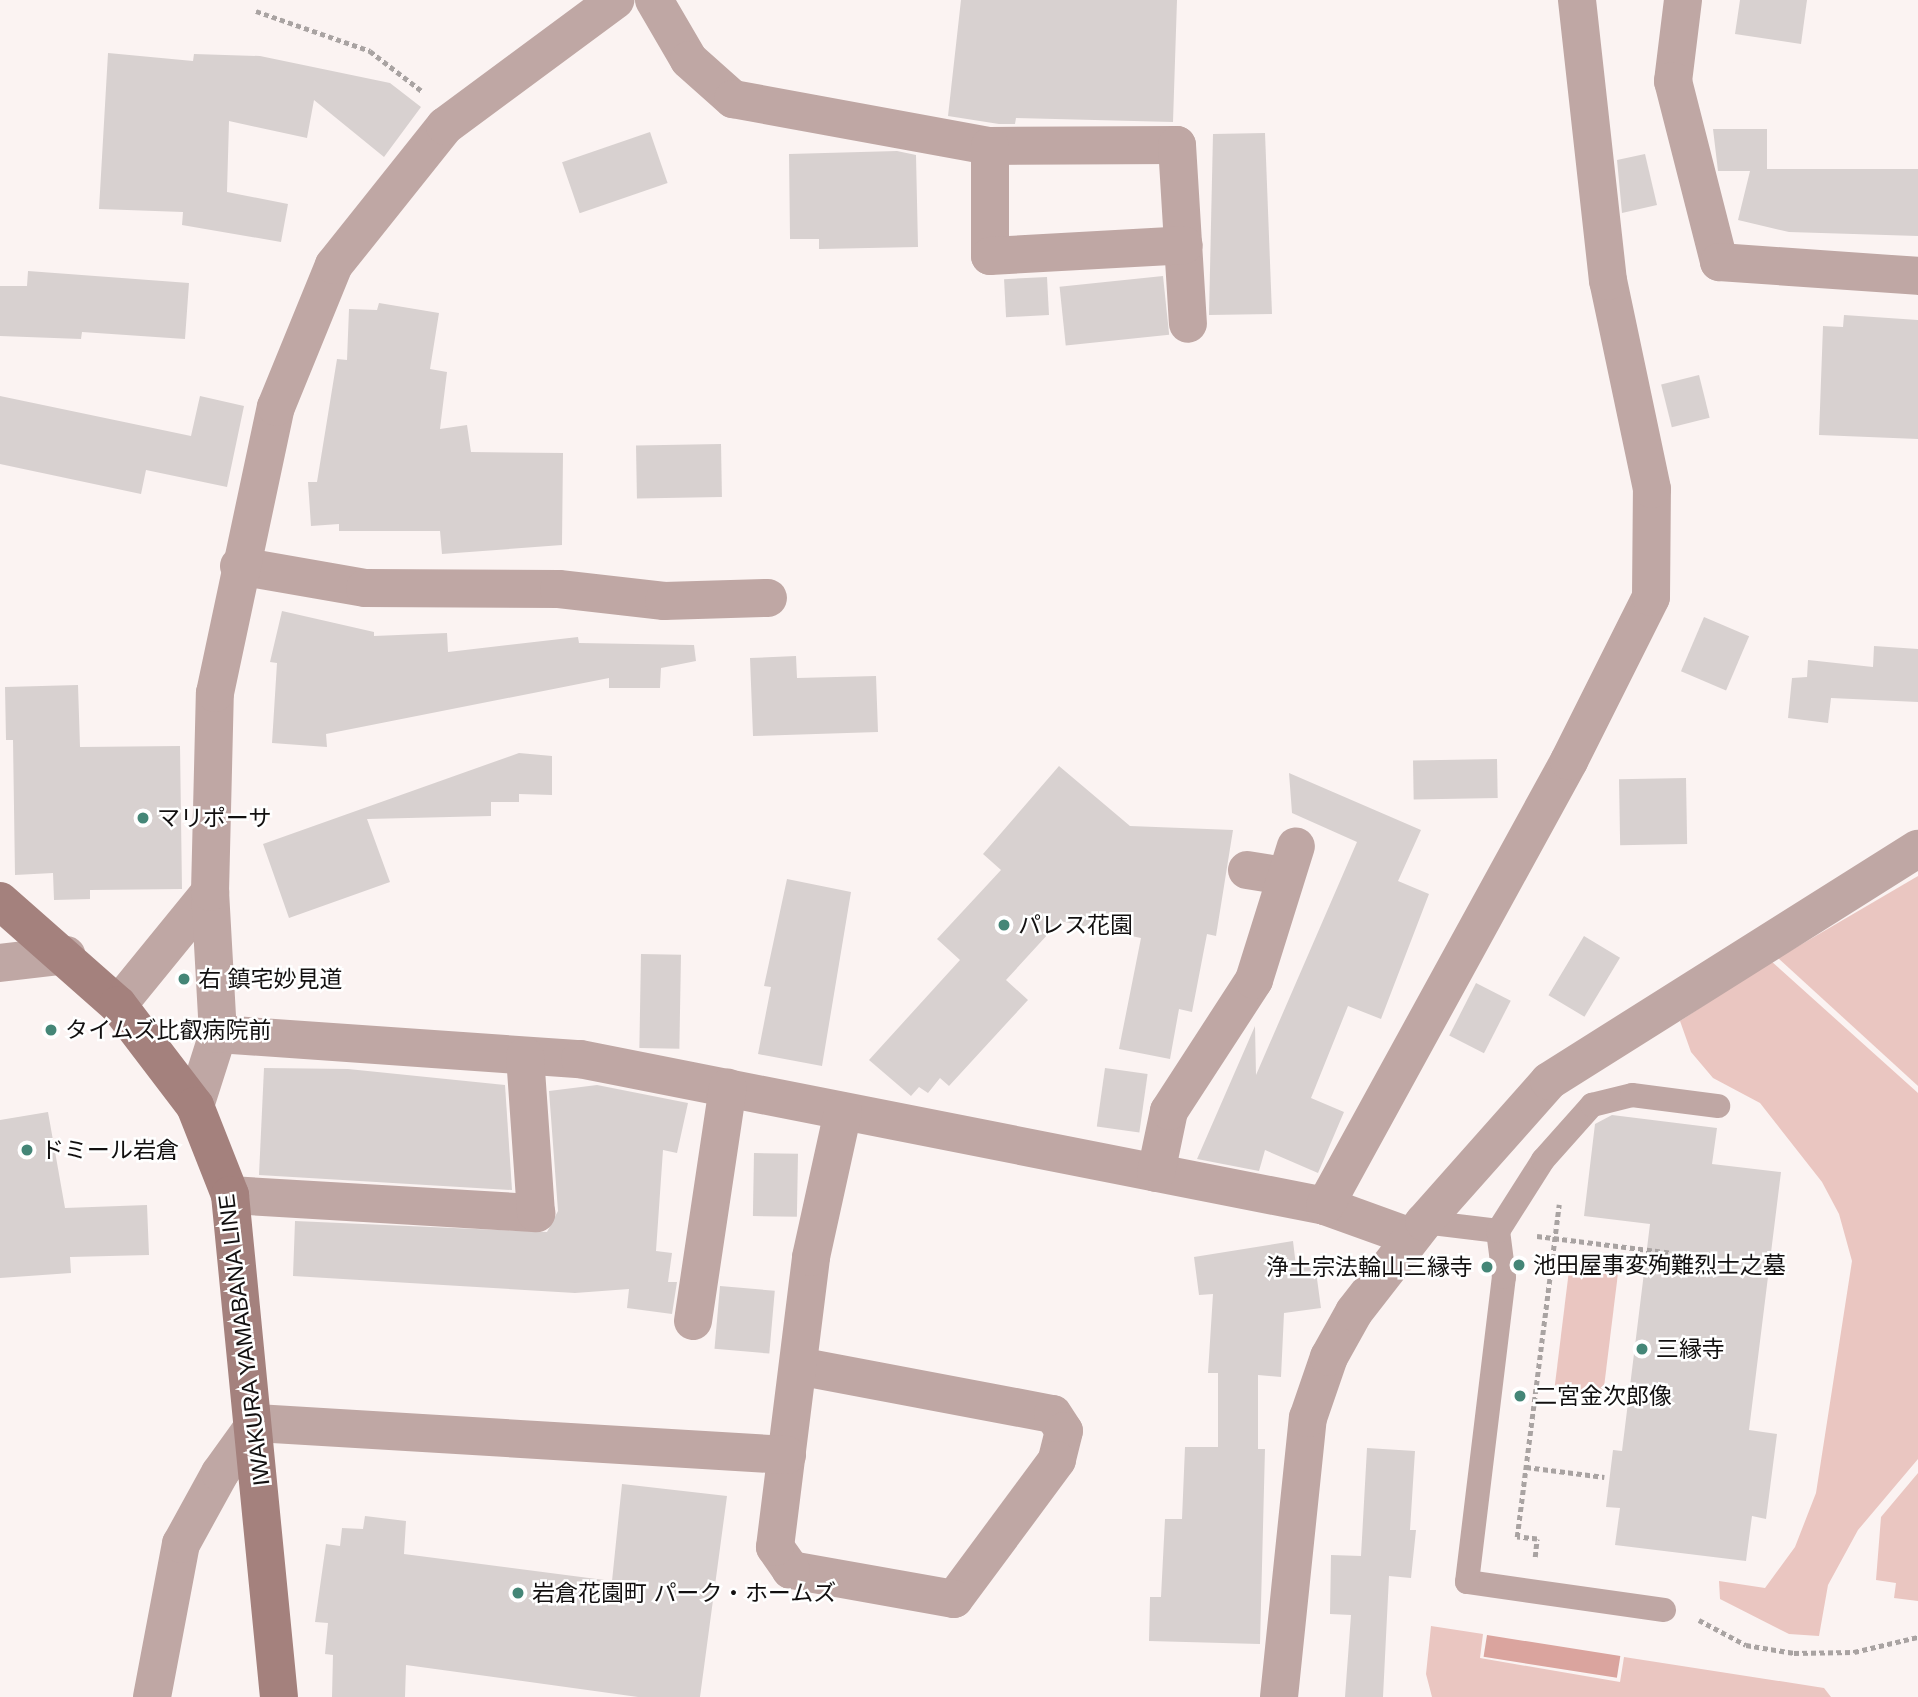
<!DOCTYPE html>
<html>
<head>
<meta charset="utf-8">
<style>
	body { margin:0 }
	#map { position:relative; width:1918px; height:1697px; overflow:hidden; background:#fbf3f2; font-family:Helvetica,"Noto Sans JP",sans-serif }
	div>[style] { position:absolute }
	[style*='--x'] { left:calc(var(--x)*1px); top:calc(var(--y)*1px); width:calc(var(--w)*1px); rotate:calc(var(--a)*1deg) }
	.green>* { inset:0; background:#eac6c1; transform-origin:0 0 }
	.water>* { inset:0; background:#daa49e; transform-origin:0 0 }
	.building>* { inset:0; background:#d8d1d0; transform-origin:0 0 }
	.path>* { height:4.5px; margin-top:-2.25px; transform-origin:0; background:repeating-linear-gradient(90deg,#a9a3a2 0 5px,transparent 0 8.5px) }
	.lane>* { height:24px; margin:-12px; padding:0 12px; transform-origin:12px; border-radius:12px; background:#bfa7a4 }
	.street>* { height:38px; margin:-19px; padding:0 19px; transform-origin:19px; border-radius:19px; background:#bfa7a4 }
	.secondary>* { height:38px; margin:-19px; padding:0 19px; transform-origin:19px; border-radius:19px; background:#a4817d }
	.dots>* { width:19px; height:19px; translate:-50% -50%; box-sizing:border-box; border:4px solid #fff; border-radius:50% }
	span { translate:-50% -50%; white-space:nowrap; text-align:center; line-height:1.15; -webkit-text-stroke:5px #fff; paint-order:stroke }
	.poi-label { font-size:23px; color:#121010 }
	.left { translate:0 -50%; text-align:left }
	.right { translate:-100% -50%; text-align:right }
	.street-label { font-size:23px; color:#121010 }
</style>
</head>
<body>
<div id="map">
	<div class="green">
		<div style="clip-path:polygon(1918px 876px,1918px 1086px,1778px 958px)"></div>
		<div style="clip-path:polygon(1771px 961px,1918px 1093px,1918px 1459px,1858px 1530px,1828px 1585px,1819px 1636px,1789px 1634px,1720px 1599px,1719px 1581px,1765px 1588px,1795px 1547px,1816px 1493px,1852px 1261px,1839px 1214px,1822px 1182px,1760px 1103px,1713px 1078px,1691px 1052px,1680px 1021px)"></div>
		<div style="left:1570px;top:1262px;width:49px;height:127px;rotate:7deg"></div>
		<div style="clip-path:polygon(1918px 1473px,1918px 1601px,1894px 1598px,1896px 1583px,1876px 1580px,1881px 1517px)"></div>
		<div style="clip-path:polygon(1431px 1626px,1483px 1634px,1480px 1658px,1620px 1682px,1624px 1657px,1824px 1688px,1831px 1697px,1432px 1697px,1426px 1674px)"></div>
	</div>
	<div class="water">
		<div style="left:1487px;top:1635px;width:135px;height:22px;rotate:9deg"></div>
	</div>
	<div class="building">
		<div style="clip-path:polygon(961px 0,1177px 0,1173px 122px,1016px 118px,1015px 124px,999px 124px,948px 116px)"></div>
		<div style="clip-path:polygon(1740px 0,1807px 0,1801px 44px,1735px 34px)"></div>
		<div style="clip-path:polygon(108px 53px,193px 61px,194px 54px,260px 56px,390px 83px,421px 107px,384px 157px,314px 100px,307px 138px,229px 121px,227px 192px,288px 204px,281px 242px,182px 225px,183px 212px,99px 209px)"></div>
		<div style="clip-path:polygon(1713px 129px,1767px 129px,1767px 169px,1918px 169px,1918px 236px,1789px 232px,1738px 220px,1750px 171px,1718px 171px)"></div>
		<div style="left:650px;top:132px;width:54px;height:93px;rotate:71deg"></div>
		<div style="clip-path:polygon(1265px 133px,1272px 314px,1209px 315px,1213px 134px)"></div>
		<div style="clip-path:polygon(897px 151px,916px 155px,918px 247px,819px 249px,819px 239px,790px 239px,789px 154px)"></div>
		<div style="clip-path:polygon(1645px 154px,1657px 205px,1622px 213px,1617px 160px)"></div>
		<div style="clip-path:polygon(28px 271px,189px 283px,185px 339px,82px 332px,81px 339px,0 336px,0 286px,27px 286px)"></div>
		<div style="left:1163px;top:276px;width:59px;height:104px;rotate:84deg"></div>
		<div style="left:1047px;top:277px;width:38px;height:43px;rotate:87deg"></div>
		<div style="clip-path:polygon(379px 303px,439px 313px,430px 369px,447px 372px,440px 429px,467px 425px,471px 452px,563px 453px,562px 545px,442px 554px,440px 531px,339px 531px,339px 524px,311px 526px,308px 482px,317px 482px,337px 359px,347px 360px,349px 309px,377px 310px)"></div>
		<div style="clip-path:polygon(1844px 315px,1918px 320px,1918px 439px,1819px 435px,1823px 326px,1843px 327px)"></div>
		<div style="left:1699px;top:375px;width:44px;height:39px;rotate:76deg"></div>
		<div style="clip-path:polygon(0 396px,191px 436px,200px 396px,244px 406px,227px 487px,146px 470px,141px 494px,0 464px)"></div>
		<div style="left:721px;top:444px;width:53px;height:85px;rotate:89deg"></div>
		<div style="clip-path:polygon(282px 611px,374px 632px,374px 636px,447px 633px,448px 652px,578px 637px,579px 643px,694px 645px,696px 661px,661px 668px,660px 688px,609px 688px,609px 678px,326px 734px,327px 747px,272px 743px,277px 663px,270px 662px)"></div>
		<div style="left:1704px;top:617px;width:49px;height:59px;rotate:23deg"></div>
		<div style="clip-path:polygon(1874px 646px,1918px 649px,1918px 702px,1831px 698px,1828px 723px,1788px 718px,1792px 678px,1807px 677px,1808px 660px,1873px 667px)"></div>
		<div style="clip-path:polygon(796px 656px,797px 678px,876px 676px,878px 732px,753px 736px,750px 658px)"></div>
		<div style="clip-path:polygon(78px 685px,80px 747px,180px 746px,182px 889px,90px 890px,90px 899px,54px 900px,53px 873px,15px 875px,13px 740px,6px 740px,5px 687px)"></div>
		<div style="clip-path:polygon(519px 753px,552px 756px,552px 795px,519px 794px,519px 802px,491px 802px,491px 816px,367px 819px,390px 882px,289px 918px,263px 844px)"></div>
		<div style="left:1497px;top:759px;width:39px;height:84px;rotate:89deg"></div>
		<div style="clip-path:polygon(1059px 766px,1130px 826px,1233px 830px,1216px 936px,1207px 934px,1192px 1012px,1179px 1009px,1170px 1059px,1119px 1049px,1141px 938px,1060px 921px,1006px 980px,1028px 1000px,949px 1086px,940px 1078px,928px 1093px,919px 1087px,911px 1096px,869px 1060px,960px 960px,937px 939px,1001px 870px,983px 854px)"></div>
		<div style="clip-path:polygon(1289px 773px,1421px 830px,1398px 881px,1429px 894px,1381px 1019px,1348px 1006px,1311px 1098px,1344px 1112px,1318px 1173px,1265px 1150px,1259px 1171px,1197px 1159px,1255px 1026px,1256px 1075px,1357px 842px,1292px 813px)"></div>
		<div style="left:1686px;top:778px;width:66px;height:67px;rotate:89deg"></div>
		<div style="clip-path:polygon(787px 879px,851px 892px,822px 1066px,758px 1054px,771px 987px,764px 986px)"></div>
		<div style="left:1584px;top:936px;width:42px;height:69px;rotate:31deg"></div>
		<div style="left:641px;top:954px;width:40px;height:94px;rotate:1deg"></div>
		<div style="left:1476px;top:983px;width:39px;height:59px;rotate:27deg"></div>
		<div style="clip-path:polygon(264px 1068px,348px 1069px,505px 1085px,512px 1190px,259px 1175px)"></div>
		<div style="left:1105px;top:1068px;width:43px;height:59px;rotate:8deg"></div>
		<div style="clip-path:polygon(597px 1085px,688px 1103px,677px 1153px,663px 1150px,656px 1251px,672px 1253px,668px 1282px,677px 1282px,672px 1314px,627px 1308px,629px 1289px,575px 1293px,293px 1276px,295px 1221px,547px 1232px,558px 1211px,549px 1091px)"></div>
		<div style="clip-path:polygon(48px 1112px,65px 1208px,147px 1205px,149px 1255px,70px 1257px,71px 1273px,0 1278px,0 1120px)"></div>
		<div style="clip-path:polygon(1612px 1115px,1717px 1128px,1712px 1164px,1781px 1172px,1749px 1430px,1777px 1434px,1766px 1519px,1752px 1516px,1746px 1561px,1615px 1545px,1620px 1508px,1606px 1507px,1613px 1450px,1622px 1451px,1650px 1224px,1584px 1216px,1595px 1124px)"></div>
		<div style="left:754px;top:1153px;width:44px;height:63px;rotate:1deg"></div>
		<div style="clip-path:polygon(1293px 1241px,1296px 1266px,1315px 1264px,1321px 1308px,1284px 1313px,1281px 1377px,1258px 1375px,1258px 1449px,1265px 1449px,1260px 1644px,1149px 1641px,1150px 1597px,1161px 1597px,1165px 1519px,1182px 1519px,1185px 1447px,1218px 1447px,1218px 1373px,1208px 1373px,1213px 1294px,1199px 1295px,1194px 1257px)"></div>
		<div style="left:720px;top:1286px;width:55px;height:63px;rotate:5deg"></div>
		<div style="clip-path:polygon(1367px 1448px,1415px 1451px,1410px 1530px,1416px 1530px,1411px 1578px,1389px 1576px,1383px 1697px,1345px 1697px,1351px 1615px,1330px 1614px,1331px 1555px,1361px 1556px)"></div>
		<div style="clip-path:polygon(622px 1484px,727px 1496px,700px 1697px,638px 1697px,406px 1665px,405px 1697px,332px 1697px,333px 1655px,325px 1654px,328px 1623px,315px 1622px,326px 1544px,340px 1546px,342px 1528px,363px 1529px,365px 1516px,406px 1521px,404px 1554px,612px 1581px)"></div>
	</div>
	<div class="path">
		<div style="--x:256;--y:11;--w:121;--a:19.3"></div>
		<div style="--x:370;--y:51;--w:66;--a:37.6"></div>
		<div style="--x:1537;--y:1236;--w:145;--a:7.1"></div>
		<div style="--x:1526;--y:1467;--w:79;--a:7.3"></div>
		<div style="--x:1535;--y:1557;--w:18;--a:-84"></div>
		<div style="--x:1537;--y:1539;--w:20;--a:-174"></div>
		<div style="--x:1517;--y:1537;--w:335;--a:-82.8"></div>
		<div style="--x:1699;--y:1620;--w:53;--a:28"></div>
		<div style="--x:1746;--y:1645;--w:49;--a:9.5"></div>
		<div style="--x:1794;--y:1653;--w:60;--a:-1"></div>
		<div style="--x:1854;--y:1652;--w:66;--a:-13.2"></div>
	</div>
	<div class="lane">
		<div style="--x:1424;--y:1222;--w:75;--a:6.9"></div>
		<div style="--x:1664;--y:1610;--w:199;--a:-171.9"></div>
		<div style="--x:1467;--y:1582;--w:307;--a:-83.1"></div>
		<div style="--x:1504;--y:1277;--w:46;--a:-97.4"></div>
		<div style="--x:1498;--y:1231;--w:84;--a:-57.6"></div>
		<div style="--x:1543;--y:1160;--w:74;--a:-48.3"></div>
		<div style="--x:1592;--y:1105;--w:41;--a:-14"></div>
		<div style="--x:1632;--y:1095;--w:87;--a:7.3"></div>
	</div>
	<div class="street">
		<div style="--x:654;--y:0;--w:69;--a:59.7"></div>
		<div style="--x:689;--y:60;--w:59;--a:41.6"></div>
		<div style="--x:733;--y:99;--w:261;--a:10.4"></div>
		<div style="--x:990;--y:146;--w:187;--a:-0.3"></div>
		<div style="--x:1177;--y:145;--w:179;--a:86.5"></div>
		<div style="--x:1683;--y:0;--w:82;--a:97"></div>
		<div style="--x:1673;--y:81;--w:187;--a:75.7"></div>
		<div style="--x:1719;--y:262;--w:199;--a:4"></div>
		<div style="--x:990;--y:146;--w:110;--a:90"></div>
		<div style="--x:990;--y:256;--w:194;--a:-3.2"></div>
		<div style="--x:239;--y:566;--w:128;--a:9.9"></div>
		<div style="--x:365;--y:588;--w:194;--a:0.3"></div>
		<div style="--x:559;--y:589;--w:106;--a:6.5"></div>
		<div style="--x:664;--y:601;--w:104;--a:-1.7"></div>
		<div style="--x:1247;--y:870;--w:39;--a:9"></div>
		<div style="--x:0;--y:963;--w:67;--a:-6.8"></div>
		<div style="--x:118;--y:1005;--w:146;--a:-50.8"></div>
		<div style="--x:218;--y:1034;--w:363;--a:4"></div>
		<div style="--x:580;--y:1059;--w:759;--a:11.16"></div>
		<div style="--x:1325;--y:1206;--w:91;--a:19.8"></div>
		<div style="--x:195;--y:1106;--w:76;--a:-72.3"></div>
		<div style="--x:218;--y:1034;--w:142;--a:-93.2"></div>
		<div style="--x:210;--y:892;--w:199;--a:-88.6"></div>
		<div style="--x:215;--y:693;--w:292;--a:-78"></div>
		<div style="--x:276;--y:407;--w:153;--a:-67.8"></div>
		<div style="--x:334;--y:265;--w:178;--a:-51.4"></div>
		<div style="--x:445;--y:126;--w:212;--a:-36.5"></div>
		<div style="--x:1156;--y:1173;--w:63;--a:-78.2"></div>
		<div style="--x:1169;--y:1111;--w:156;--a:-57"></div>
		<div style="--x:1254;--y:980;--w:140;--a:-72.6"></div>
		<div style="--x:230;--y:1195;--w:307;--a:3.4"></div>
		<div style="--x:536;--y:1213;--w:157;--a:-94"></div>
		<div style="--x:1325;--y:1206;--w:508;--a:-61.26"></div>
		<div style="--x:1569;--y:761;--w:183;--a:-63.4"></div>
		<div style="--x:1651;--y:597;--w:108;--a:-89.5"></div>
		<div style="--x:1652;--y:489;--w:213;--a:-101.9"></div>
		<div style="--x:1608;--y:281;--w:283;--a:-96.3"></div>
		<div style="--x:693;--y:1321;--w:236;--a:-81.5"></div>
		<div style="--x:798;--y:1366;--w:259;--a:10.7"></div>
		<div style="--x:1053;--y:1414;--w:20;--a:57"></div>
		<div style="--x:1064;--y:1431;--w:30;--a:104"></div>
		<div style="--x:1057;--y:1460;--w:173;--a:126.5"></div>
		<div style="--x:954;--y:1599;--w:166;--a:-169.9"></div>
		<div style="--x:791;--y:1570;--w:28;--a:-125"></div>
		<div style="--x:775;--y:1547;--w:292;--a:-82.9"></div>
		<div style="--x:811;--y:1257;--w:149;--a:-77.6"></div>
		<div style="--x:152;--y:1697;--w:156;--a:-79.3"></div>
		<div style="--x:181;--y:1544;--w:81;--a:-61.2"></div>
		<div style="--x:220;--y:1473;--w:62;--a:-54.2"></div>
		<div style="--x:256;--y:1423;--w:532;--a:3.45"></div>
		<div style="--x:1279;--y:1697;--w:281;--a:-84.1"></div>
		<div style="--x:1308;--y:1418;--w:65;--a:-71"></div>
		<div style="--x:1329;--y:1357;--w:51;--a:-60.9"></div>
		<div style="--x:1354;--y:1312;--w:114;--a:-52.1"></div>
		<div style="--x:1424;--y:1222;--w:188;--a:-48.4"></div>
		<div style="--x:1549;--y:1081;--w:436;--a:-32.2"></div>
	</div>
	<div class="secondary">
		<div style="--x:0;--y:901;--w:157;--a:41.4"></div>
		<div style="--x:118;--y:1005;--w:127;--a:52.7"></div>
		<div style="--x:195;--y:1106;--w:96;--a:68.5"></div>
		<div style="--x:230;--y:1195;--w:504;--a:84.43"></div>
	</div>
	<div class="dots">
		<div style="left:143px;top:818px;background:#448677"></div>
		<div style="left:1004px;top:925px;background:#448677"></div>
		<div style="left:184px;top:979px;background:#448677"></div>
		<div style="left:51px;top:1030px;background:#448677"></div>
		<div style="left:27px;top:1150px;background:#448677"></div>
		<div style="left:1519px;top:1265px;background:#448677"></div>
		<div style="left:1487px;top:1267px;background:#448677"></div>
		<div style="left:1642px;top:1349px;background:#448677"></div>
		<div style="left:1520px;top:1396px;background:#448677"></div>
		<div style="left:518px;top:1593px;background:#448677"></div>
	</div>
	<div class="poi-label">
		<span class="left" style="left:157px;top:818px">マリポーサ</span>
		<span class="left" style="left:1018px;top:925px">パレス花園</span>
		<span class="left" style="left:198px;top:979px">右 鎮宅妙見道</span>
		<span class="left" style="left:65px;top:1030px">タイムズ比叡病院前</span>
		<span class="left" style="left:41px;top:1150px">ドミール岩倉</span>
		<span class="left" style="left:1533px;top:1265px">池田屋事変殉難烈士之墓</span>
		<span class="right" style="left:1473px;top:1267px">浄土宗法輪山三縁寺</span>
		<span class="left" style="left:1656px;top:1349px">三縁寺</span>
		<span class="left" style="left:1534px;top:1396px">二宮金次郎像</span>
		<span class="left" style="left:532px;top:1593px">岩倉花園町 パーク・ホームズ</span>
	</div>
	<div class="street-label">
		<span style="left:244px;top:1340px;rotate:-97deg">IWAKURA YAMABANA LINE</span>
	</div>
</div>
</body>
</html>
